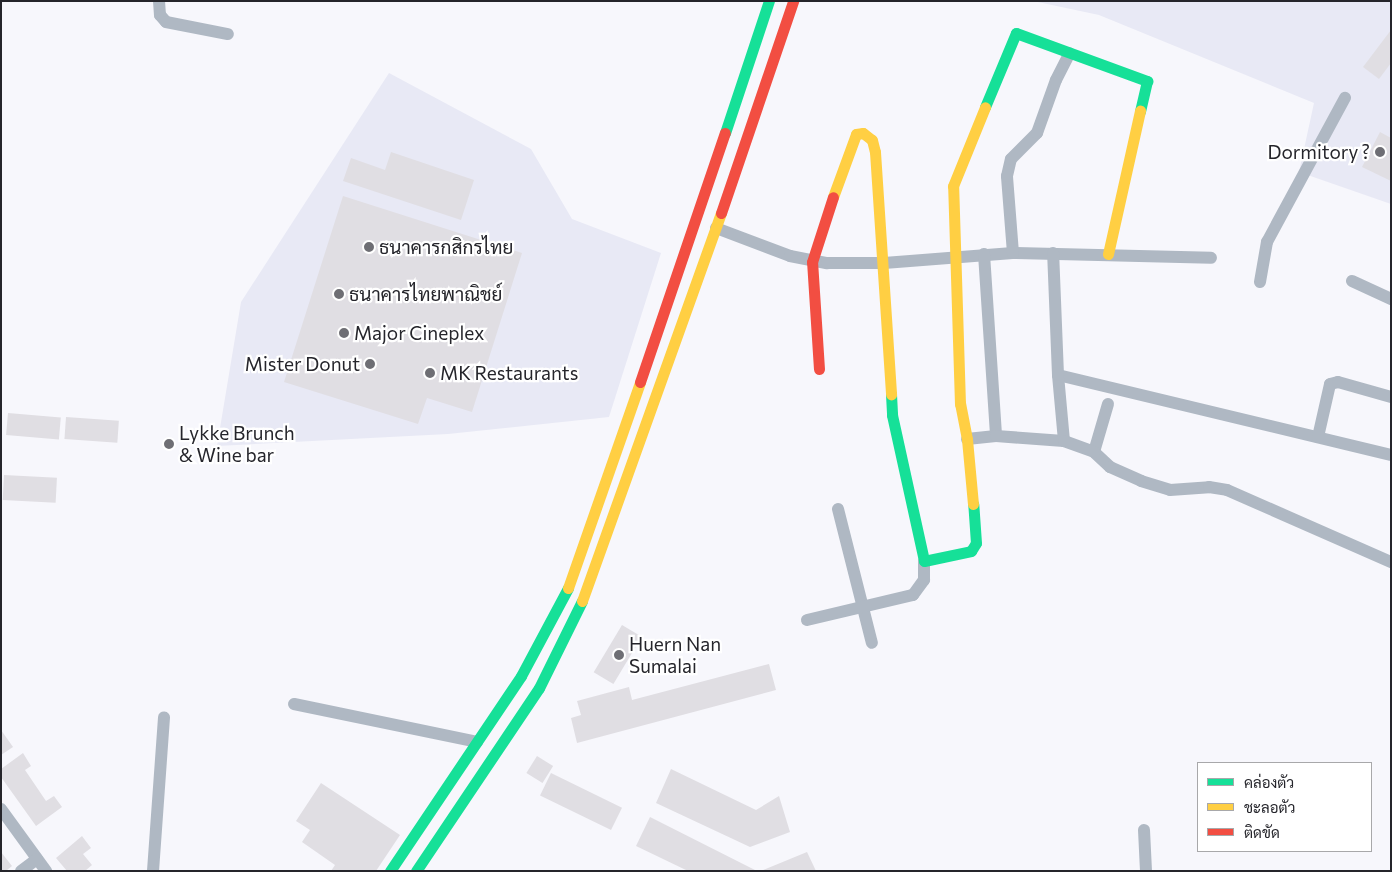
<!DOCTYPE html>
<html>
<head>
<meta charset="utf-8">
<style>
	body { margin:0 }
	#map { position:relative; width:1392px; height:872px; overflow:hidden; background:#f7f7fc; font-family:Commissioner,Sarabun,sans-serif }
	div>[style] { position:absolute }
	[style*='--x'] { left:calc(var(--x)*1px); top:calc(var(--y)*1px); width:calc(var(--w)*1px); rotate:calc(var(--a)*1deg) }
	.built>* { inset:0; background:#e8e9f5 }
	.building>* { inset:0; background:#e0dee3; transform-origin:0 0 }
	.street>* { height:12px; margin:-6px; padding:0 6px; transform-origin:6px; border-radius:6px; background:#afb8c3 }
	.fast>* { height:11px; margin:-5.5px; padding:0 5.5px; transform-origin:5.5px; border-radius:5.5px; background:#16e098 }
	.slow>* { height:11px; margin:-5.5px; padding:0 5.5px; transform-origin:5.5px; border-radius:5.5px; background:#ffcf43 }
	.jam>* { height:11px; margin:-5.5px; padding:0 5.5px; transform-origin:5.5px; border-radius:5.5px; background:#f24e42 }
	.dots>* { width:14px; height:14px; translate:-50% -50%; box-sizing:border-box; border:2px solid #fff; border-radius:50% }
	span { translate:-50% -50%; white-space:nowrap; text-align:center; line-height:1.15; -webkit-text-stroke:4.5px #fff; paint-order:stroke }
	.poi-label { font-size:19px; color:#25252b }
	.right { translate:-100% -50%; text-align:right }
	.left { translate:0 -50%; text-align:left }
	.frame { position:absolute; inset:0; border:2px solid #25252b; pointer-events:none }
	.legend { position:absolute; left:1197px; top:762px; width:175px; height:90px; box-sizing:border-box; background:#fff; border:1px solid #a8a8aa; margin:0; padding:6px 9px; list-style:none; font-size:15px; color:#25252b }
	.legend li { display:flex; align-items:center; gap:10px; height:25px }
	.legend b { width:25px; border:1px solid #a8a8aa }
</style>
</head>
<body>
<div id="map">
	<div class="built">
		<div style="clip-path:polygon(1033px 1px,1391px 1px,1391px 204px,1299px 172px,1314px 103px,1099px 15px)"></div>
		<div style="clip-path:polygon(389px 73px,531px 149px,572px 219px,661px 253px,609px 417px,448px 434px,217px 446px,241px 302px)"></div>
	</div>
	<div class="building">
		<div style="clip-path:polygon(1391px 30px,1391px 63px,1379px 79px,1363px 67px)"></div>
		<div style="clip-path:polygon(1380px 132px,1391px 138px,1391px 181px,1362px 167px)"></div>
		<div style="clip-path:polygon(391px 152px,474px 180px,461px 220px,343px 181px,351px 158px,385px 170px)"></div>
		<div style="clip-path:polygon(343px 196px,522px 253px,472px 412px,427px 398px,418px 424px,284px 382px)"></div>
		<div style="left:8px;top:413px;width:53px;height:22px;rotate:5deg"></div>
		<div style="left:66px;top:417px;width:53px;height:22px;rotate:4deg"></div>
		<div style="left:4px;top:475px;width:53px;height:25px;rotate:3deg"></div>
		<div style="left:622px;top:625px;width:23px;height:55px;rotate:31deg"></div>
		<div style="clip-path:polygon(769px 664px,776px 690px,577px 743px,571px 718px,581px 715px,577px 701px,629px 687px,632px 700px)"></div>
		<div style="clip-path:polygon(1px 730px,13px 747px,1px 755px)"></div>
		<div style="clip-path:polygon(23px 753px,31px 766px,25px 770px,46px 801px,54px 796px,62px 807px,36px 826px,1px 777px,1px 769px)"></div>
		<div style="left:537px;top:756px;width:19px;height:20px;rotate:32deg"></div>
		<div style="clip-path:polygon(671px 769px,756px 810px,779px 796px,790px 832px,750px 847px,656px 803px)"></div>
		<div style="left:551px;top:773px;width:79px;height:25px;rotate:26deg"></div>
		<div style="clip-path:polygon(321px 783px,400px 835px,376px 871px,331px 871px,335px 865px,302px 842px,310px 830px,296px 821px)"></div>
		<div style="clip-path:polygon(650px 817px,757px 871px,688px 871px,636px 846px)"></div>
		<div style="clip-path:polygon(82px 836px,91px 848px,83px 854px,92px 865px,85px 871px,67px 871px,56px 858px)"></div>
		<div style="clip-path:polygon(1px 852px,12px 866px,6px 871px,1px 871px)"></div>
		<div style="clip-path:polygon(807px 852px,816px 871px,761px 871px)"></div>
	</div>
	<div class="street">
		<div style="--x:159;--y:1;--w:14;--a:86"></div>
		<div style="--x:160;--y:15;--w:9;--a:49"></div>
		<div style="--x:166;--y:22;--w:63;--a:11"></div>
		<div style="--x:716;--y:228;--w:79;--a:20.7"></div>
		<div style="--x:790;--y:256;--w:38;--a:11"></div>
		<div style="--x:827;--y:263;--w:57;--a:0"></div>
		<div style="--x:884;--y:263;--w:129;--a:-4.4"></div>
		<div style="--x:1013;--y:253;--w:198;--a:1.4"></div>
		<div style="--x:1013;--y:253;--w:77;--a:-94.5"></div>
		<div style="--x:1007;--y:176;--w:17;--a:-77"></div>
		<div style="--x:1011;--y:159;--w:37;--a:-45"></div>
		<div style="--x:1037;--y:133;--w:56;--a:-70.3"></div>
		<div style="--x:1056;--y:80;--w:30;--a:-63"></div>
		<div style="--x:984;--y:254;--w:182;--a:86.2"></div>
		<div style="--x:1352;--y:281;--w:43;--a:24.8"></div>
		<div style="--x:1260;--y:282;--w:41;--a:-80.1"></div>
		<div style="--x:1267;--y:242;--w:164;--a:-61.6"></div>
		<div style="--x:1058;--y:375;--w:342;--a:13.5"></div>
		<div style="--x:1108;--y:404;--w:50;--a:106.3"></div>
		<div style="--x:1094;--y:452;--w:22;--a:43"></div>
		<div style="--x:1110;--y:467;--w:34;--a:24"></div>
		<div style="--x:1141;--y:481;--w:30;--a:17"></div>
		<div style="--x:1170;--y:490;--w:39;--a:-4"></div>
		<div style="--x:1209;--y:487;--w:18;--a:9"></div>
		<div style="--x:1227;--y:490;--w:179;--a:23.7"></div>
		<div style="--x:1318;--y:437;--w:54;--a:-77.2"></div>
		<div style="--x:1330;--y:384;--w:8;--a:-14"></div>
		<div style="--x:1338;--y:382;--w:55;--a:15.8"></div>
		<div style="--x:967;--y:439;--w:29;--a:-6"></div>
		<div style="--x:996;--y:436;--w:68;--a:4.2"></div>
		<div style="--x:1064;--y:441;--w:66;--a:-95.2"></div>
		<div style="--x:1058;--y:375;--w:122;--a:-92.3"></div>
		<div style="--x:1064;--y:441;--w:32;--a:20"></div>
		<div style="--x:838;--y:509;--w:138;--a:75.8"></div>
		<div style="--x:807;--y:620;--w:109;--a:-13.3"></div>
		<div style="--x:913;--y:595;--w:19;--a:-54"></div>
		<div style="--x:924;--y:580;--w:19;--a:-90"></div>
		<div style="--x:294;--y:704;--w:187;--a:11.7"></div>
		<div style="--x:1;--y:809;--w:77;--a:54"></div>
		<div style="--x:1144;--y:830;--w:41;--a:87.2"></div>
		<div style="--x:21;--y:871;--w:20;--a:-37"></div>
		<div style="--x:153;--y:871;--w:154;--a:-85.9"></div>
	</div>
	<div class="fast">
		<div style="--x:985;--y:107;--w:80;--a:-67.3"></div>
		<div style="--x:1016;--y:33;--w:140;--a:20.1"></div>
		<div style="--x:1147;--y:81;--w:31;--a:103"></div>
		<div style="--x:725;--y:133;--w:139;--a:-71.6"></div>
		<div style="--x:891;--y:394;--w:21;--a:87"></div>
		<div style="--x:892;--y:415;--w:149;--a:77.6"></div>
		<div style="--x:924;--y:561;--w:48;--a:-12"></div>
		<div style="--x:971;--y:551;--w:9;--a:-58"></div>
		<div style="--x:976;--y:543;--w:39;--a:-94"></div>
		<div style="--x:390;--y:871;--w:235;--a:-56.1"></div>
		<div style="--x:521;--y:676;--w:100;--a:-61.9"></div>
		<div style="--x:416;--y:871;--w:220;--a:-56.1"></div>
		<div style="--x:539;--y:688;--w:97;--a:-63.7"></div>
	</div>
	<div class="slow">
		<div style="--x:833;--y:197;--w:67;--a:-69.9"></div>
		<div style="--x:856;--y:134;--w:7;--a:-8"></div>
		<div style="--x:863;--y:133;--w:11;--a:38"></div>
		<div style="--x:872;--y:140;--w:12;--a:76"></div>
		<div style="--x:875;--y:152;--w:243;--a:86.2"></div>
		<div style="--x:1108;--y:254;--w:147;--a:-77.4"></div>
		<div style="--x:973;--y:504;--w:65;--a:-95.3"></div>
		<div style="--x:967;--y:439;--w:36;--a:-101"></div>
		<div style="--x:960;--y:404;--w:218;--a:-91.8"></div>
		<div style="--x:953;--y:186;--w:85;--a:-67.9"></div>
		<div style="--x:568;--y:588;--w:218;--a:-70.7"></div>
		<div style="--x:582;--y:601;--w:412;--a:-70.3"></div>
	</div>
	<div class="jam">
		<div style="--x:721;--y:213;--w:224;--a:-71.2"></div>
		<div style="--x:819;--y:369;--w:107;--a:-93.7"></div>
		<div style="--x:812;--y:262;--w:68;--a:-72.1"></div>
		<div style="--x:640;--y:382;--w:263;--a:-71.2"></div>
	</div>
	<div class="dots">
		<div style="left:1380px;top:152px;background:#6e6e74"></div>
		<div style="left:369px;top:247px;background:#6e6e74"></div>
		<div style="left:339px;top:294px;background:#6e6e74"></div>
		<div style="left:344px;top:333px;background:#6e6e74"></div>
		<div style="left:370px;top:364px;background:#6e6e74"></div>
		<div style="left:430px;top:373px;background:#6e6e74"></div>
		<div style="left:169px;top:444px;background:#6e6e74"></div>
		<div style="left:619px;top:655px;background:#6e6e74"></div>
	</div>
	<div class="poi-label">
		<span class="right" style="left:1370px;top:152px">Dormitory ?</span>
		<span class="left" style="left:379px;top:247px">ธนาคารกสิกรไทย</span>
		<span class="left" style="left:349px;top:294px">ธนาคารไทยพาณิชย์</span>
		<span class="left" style="left:354px;top:333px">Major Cineplex</span>
		<span class="right" style="left:360px;top:364px">Mister Donut</span>
		<span class="left" style="left:440px;top:373px">MK Restaurants</span>
		<span class="left" style="left:179px;top:444px">Lykke Brunch<br>&amp; Wine bar</span>
		<span class="left" style="left:629px;top:655px">Huern Nan<br>Sumalai</span>
	</div>
	<div class="frame"></div>
	<ul class="legend">
	<li><b style="height:6px;background:#16e098"></b>คล่องตัว</li>
	<li><b style="height:6px;background:#ffcf43"></b>ชะลอตัว</li>
	<li><b style="height:6px;background:#f24e42"></b>ติดขัด</li>
	</ul>
</div>
</body>
</html>
